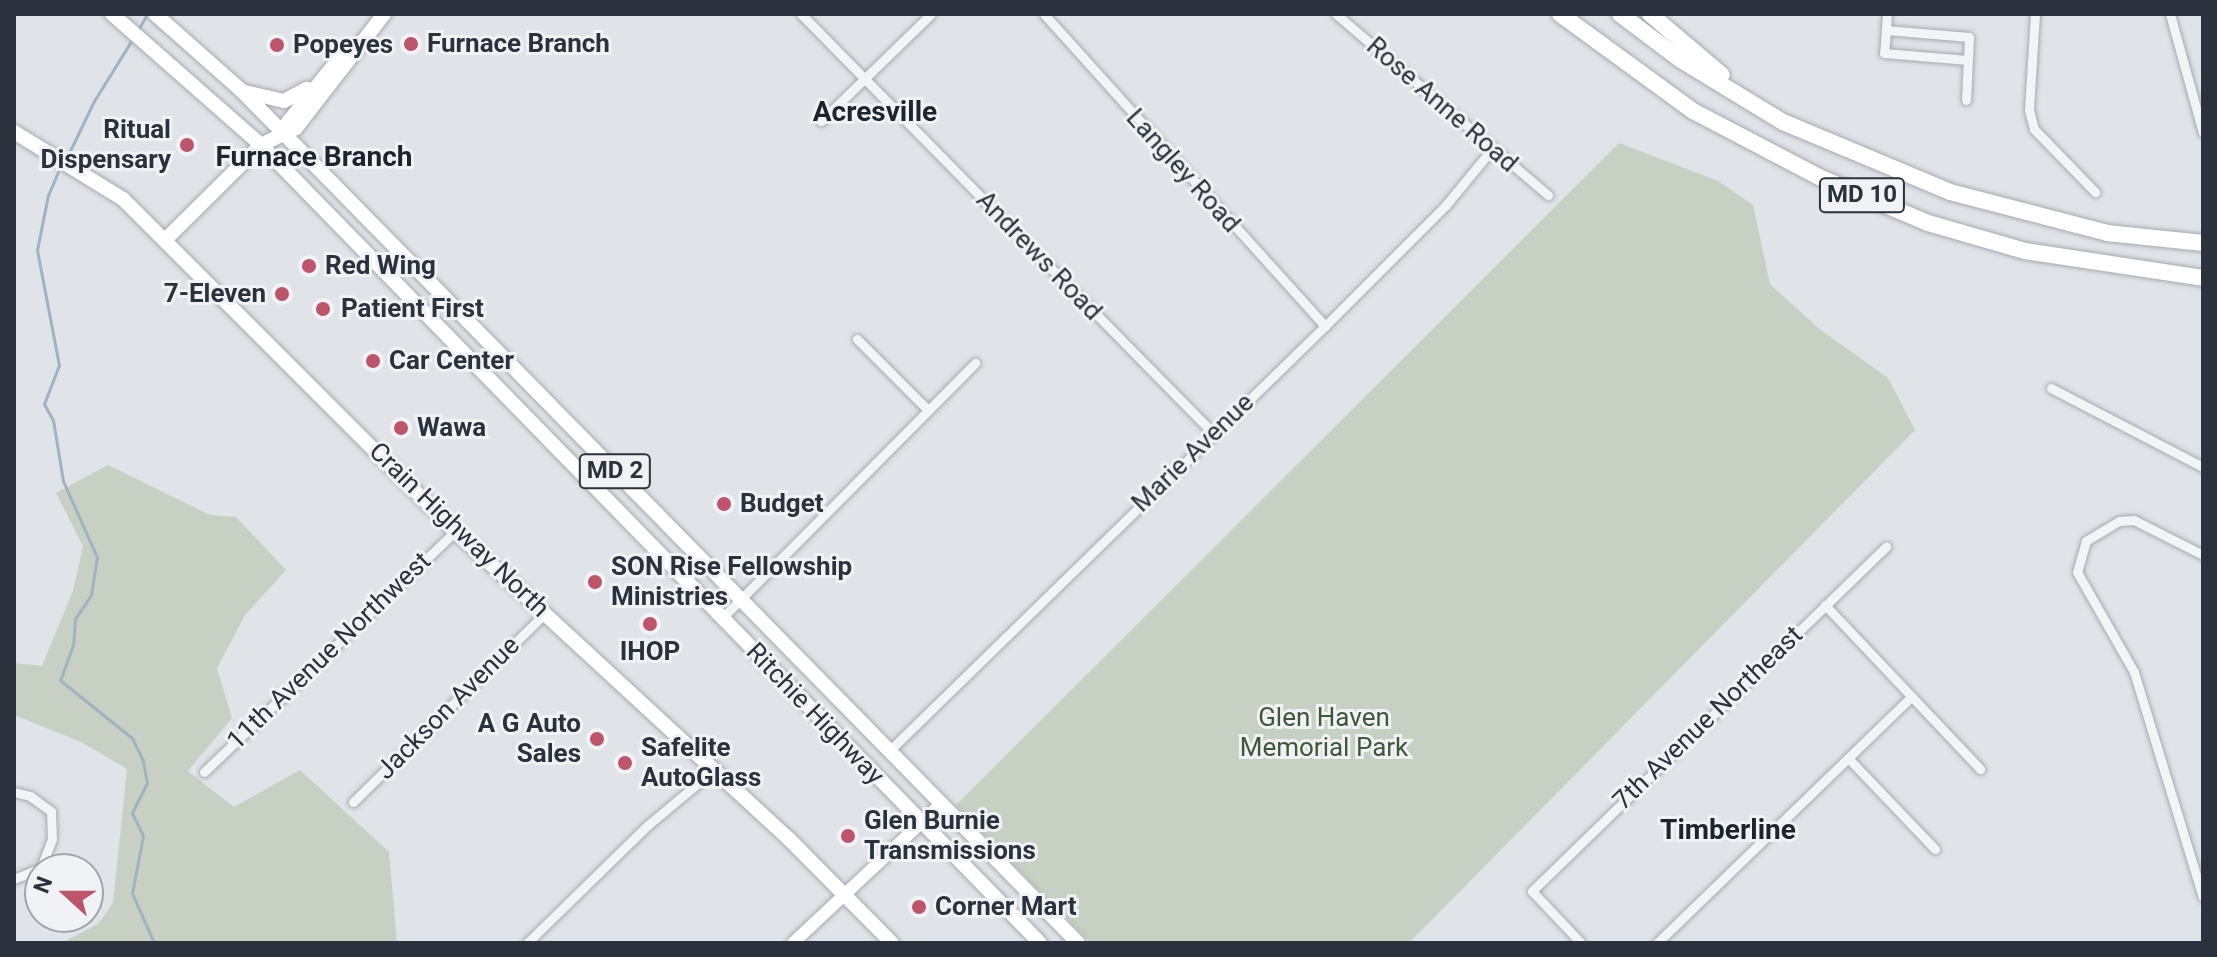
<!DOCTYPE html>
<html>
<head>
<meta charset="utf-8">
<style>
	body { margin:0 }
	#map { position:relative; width:2217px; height:957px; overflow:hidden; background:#e0e3e7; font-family:Roboto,sans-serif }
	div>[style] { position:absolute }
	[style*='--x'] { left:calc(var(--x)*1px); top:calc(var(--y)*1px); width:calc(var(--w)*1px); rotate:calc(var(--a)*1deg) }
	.green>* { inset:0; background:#c7d0c2 }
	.stream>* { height:3px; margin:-1.5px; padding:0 1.5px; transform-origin:1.5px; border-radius:1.5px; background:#9fb3c3 }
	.roads { filter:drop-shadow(0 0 2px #a6aab1) drop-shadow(0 0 2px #a6aab1) }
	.street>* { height:9px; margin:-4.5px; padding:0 4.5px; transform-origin:4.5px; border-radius:4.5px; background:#f2f4f6 }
	.secondary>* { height:12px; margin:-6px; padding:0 6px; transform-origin:6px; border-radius:6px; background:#fff }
	.primary>* { height:14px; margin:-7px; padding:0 7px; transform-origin:7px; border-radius:7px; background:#fff }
	.highway>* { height:16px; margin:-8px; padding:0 8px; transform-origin:8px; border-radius:8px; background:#fff }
	.dots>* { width:22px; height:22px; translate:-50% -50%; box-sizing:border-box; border:4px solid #f0f2f5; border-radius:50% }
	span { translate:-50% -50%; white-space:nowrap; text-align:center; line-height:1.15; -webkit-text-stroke:6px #f0f2f5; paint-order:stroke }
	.shield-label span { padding:2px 6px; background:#f0f2f5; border:2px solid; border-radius:6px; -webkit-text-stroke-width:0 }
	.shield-label { font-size:24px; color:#2b323d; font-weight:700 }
	.poi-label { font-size:26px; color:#2b323d; font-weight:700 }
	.left { translate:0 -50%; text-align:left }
	.right { translate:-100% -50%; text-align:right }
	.street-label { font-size:26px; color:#2b323d }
	.park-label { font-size:26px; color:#41573a }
	.neighbourhood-label { font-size:28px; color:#1d242e; font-weight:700 }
	.frame { position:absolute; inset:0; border:16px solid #2b323d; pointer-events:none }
	.north { position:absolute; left:24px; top:853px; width:80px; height:80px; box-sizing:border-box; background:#f0f2f5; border:2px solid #a1a5ab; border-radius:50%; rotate:291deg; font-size:22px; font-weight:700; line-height:32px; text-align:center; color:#2b323d }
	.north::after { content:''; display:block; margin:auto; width:28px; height:36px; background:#be5469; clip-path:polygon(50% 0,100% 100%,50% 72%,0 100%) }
</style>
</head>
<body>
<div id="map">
	<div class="green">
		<div style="clip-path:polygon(1619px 143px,1718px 181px,1753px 205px,1770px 284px,1818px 328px,1888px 378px,1915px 430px,1409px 943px,1091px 943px,956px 805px)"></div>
		<div style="clip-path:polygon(108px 465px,210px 515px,236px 517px,286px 570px,245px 615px,217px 668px,232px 718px,188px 771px,234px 807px,300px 770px,389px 852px,397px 943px,62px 943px,98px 924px,113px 903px,127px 769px,81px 742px,14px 715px,14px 663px,42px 666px,73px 591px,83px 546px,56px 493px)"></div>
	</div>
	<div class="stream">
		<div style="--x:137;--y:32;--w:21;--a:-61"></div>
		<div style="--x:67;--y:157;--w:62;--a:-64.3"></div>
		<div style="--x:94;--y:101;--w:74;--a:-58.2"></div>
		<div style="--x:60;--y:167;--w:30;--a:113"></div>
		<div style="--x:48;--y:195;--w:56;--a:101.3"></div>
		<div style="--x:37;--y:250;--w:117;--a:79.2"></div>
		<div style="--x:59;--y:365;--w:42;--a:111"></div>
		<div style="--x:44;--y:404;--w:18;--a:61"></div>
		<div style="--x:53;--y:420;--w:62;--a:80.7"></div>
		<div style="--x:63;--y:481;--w:83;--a:65.9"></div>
		<div style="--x:97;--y:557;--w:38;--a:99"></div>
		<div style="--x:91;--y:595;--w:29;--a:124"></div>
		<div style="--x:75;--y:619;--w:26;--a:94"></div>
		<div style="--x:73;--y:645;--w:37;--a:110"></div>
		<div style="--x:60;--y:680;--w:92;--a:38.9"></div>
		<div style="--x:132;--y:738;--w:25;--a:64"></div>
		<div style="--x:143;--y:761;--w:22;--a:80"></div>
		<div style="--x:147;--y:783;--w:34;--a:117"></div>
		<div style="--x:132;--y:813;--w:25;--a:64"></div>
		<div style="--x:143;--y:836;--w:58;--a:100.9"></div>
		<div style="--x:132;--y:893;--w:55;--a:66.3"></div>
	</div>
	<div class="roads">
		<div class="street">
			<div style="--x:801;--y:14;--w:588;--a:45.48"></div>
			<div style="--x:1044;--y:14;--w:420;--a:48"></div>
			<div style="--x:1336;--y:14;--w:279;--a:40.5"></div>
			<div style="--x:1887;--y:14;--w:39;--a:94"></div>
			<div style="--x:1884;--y:53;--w:84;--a:4.8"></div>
			<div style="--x:2035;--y:14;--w:96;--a:93.6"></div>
			<div style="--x:2029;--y:110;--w:20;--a:75"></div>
			<div style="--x:2034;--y:129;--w:88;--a:45.9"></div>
			<div style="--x:2170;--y:14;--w:123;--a:74.5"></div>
			<div style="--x:1886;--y:30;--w:83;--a:4.8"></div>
			<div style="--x:1969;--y:37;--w:63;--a:92.7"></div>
			<div style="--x:821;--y:121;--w:153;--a:-44.2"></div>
			<div style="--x:857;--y:339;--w:100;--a:45"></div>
			<div style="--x:2051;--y:388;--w:171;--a:27.5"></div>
			<div style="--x:2203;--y:555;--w:77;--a:-153.1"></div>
			<div style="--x:2134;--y:520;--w:15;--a:176"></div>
			<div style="--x:2119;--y:521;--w:39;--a:149"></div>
			<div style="--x:2086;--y:541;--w:32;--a:106"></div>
			<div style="--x:2077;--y:572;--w:115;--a:60.3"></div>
			<div style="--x:2134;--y:672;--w:235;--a:73"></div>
			<div style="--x:1825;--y:605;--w:226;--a:46.6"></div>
			<div style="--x:721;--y:619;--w:361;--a:-45.2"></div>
			<div style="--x:889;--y:751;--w:609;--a:-44.27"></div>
			<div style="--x:1325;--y:326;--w:171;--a:-45"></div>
			<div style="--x:1446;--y:205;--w:72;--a:-50.6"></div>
			<div style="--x:1848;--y:758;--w:126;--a:46.3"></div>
			<div style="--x:204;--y:772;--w:348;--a:-43.8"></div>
			<div style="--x:14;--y:792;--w:16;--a:14"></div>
			<div style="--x:30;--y:796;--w:26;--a:36"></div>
			<div style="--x:51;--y:811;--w:28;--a:88"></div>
			<div style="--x:52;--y:839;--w:31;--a:111"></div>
			<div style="--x:41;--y:868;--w:29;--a:158"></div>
			<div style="--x:353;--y:802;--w:268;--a:-44.5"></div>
			<div style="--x:527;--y:943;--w:169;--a:-44.3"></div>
			<div style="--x:648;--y:825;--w:87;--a:-39.9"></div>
			<div style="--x:1581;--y:943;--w:71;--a:-133.3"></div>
			<div style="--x:1532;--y:891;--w:494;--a:-44.2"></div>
			<div style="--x:1657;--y:943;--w:354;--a:-44.1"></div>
		</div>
		<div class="secondary">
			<div style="--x:793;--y:943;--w:203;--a:-43.2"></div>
		</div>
		<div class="primary">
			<div style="--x:112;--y:14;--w:198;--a:41.3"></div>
			<div style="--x:261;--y:145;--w:1115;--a:45.69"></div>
			<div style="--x:155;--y:14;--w:115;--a:41.5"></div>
			<div style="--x:241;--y:90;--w:1195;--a:45.54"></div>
			<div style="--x:245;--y:92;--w:40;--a:13"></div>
			<div style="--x:284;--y:101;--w:26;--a:-28"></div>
			<div style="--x:281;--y:131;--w:104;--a:-51.3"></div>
			<div style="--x:346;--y:50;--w:8;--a:7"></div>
			<div style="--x:14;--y:132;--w:128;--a:31.6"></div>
			<div style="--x:123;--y:199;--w:470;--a:45"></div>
			<div style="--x:455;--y:531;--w:453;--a:42.7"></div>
			<div style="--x:788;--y:838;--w:148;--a:45.3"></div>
			<div style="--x:165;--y:240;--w:135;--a:-44.7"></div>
			<div style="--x:261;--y:145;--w:39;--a:-26"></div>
			<div style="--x:296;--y:128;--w:144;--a:-52.3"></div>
		</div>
		<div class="highway">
			<div style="--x:1560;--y:14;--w:165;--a:36.1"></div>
			<div style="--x:1693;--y:111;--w:142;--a:27.6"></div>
			<div style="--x:1819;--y:177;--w:118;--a:22.9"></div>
			<div style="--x:1928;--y:223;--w:101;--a:16.1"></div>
			<div style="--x:2025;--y:251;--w:180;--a:8.6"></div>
			<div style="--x:1620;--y:14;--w:76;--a:37"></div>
			<div style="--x:1681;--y:60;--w:119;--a:31.3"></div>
			<div style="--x:1783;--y:122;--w:181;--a:22.7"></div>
			<div style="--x:1950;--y:192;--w:162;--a:14.6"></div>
			<div style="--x:2107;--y:233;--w:97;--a:5.9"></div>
			<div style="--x:1650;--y:14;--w:94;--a:40.3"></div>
		</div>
	</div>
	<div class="dots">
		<div style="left:411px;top:44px;background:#be5469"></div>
		<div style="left:277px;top:45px;background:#be5469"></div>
		<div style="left:187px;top:145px;background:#be5469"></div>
		<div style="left:309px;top:266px;background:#be5469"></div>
		<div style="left:282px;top:294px;background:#be5469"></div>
		<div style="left:323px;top:309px;background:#be5469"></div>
		<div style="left:373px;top:361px;background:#be5469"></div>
		<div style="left:401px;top:428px;background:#be5469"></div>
		<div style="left:724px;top:504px;background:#be5469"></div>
		<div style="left:595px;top:582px;background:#be5469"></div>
		<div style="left:650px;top:624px;background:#be5469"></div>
		<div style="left:597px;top:739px;background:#be5469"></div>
		<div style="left:625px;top:763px;background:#be5469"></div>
		<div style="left:848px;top:836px;background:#be5469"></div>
		<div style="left:919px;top:907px;background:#be5469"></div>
	</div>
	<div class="shield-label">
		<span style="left:1862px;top:195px">MD 10</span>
		<span style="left:615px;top:471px">MD 2</span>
	</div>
	<div class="poi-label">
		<span class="left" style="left:427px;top:44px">Furnace Branch</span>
		<span class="left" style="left:293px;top:45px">Popeyes</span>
		<span class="right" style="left:171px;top:145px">Ritual<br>Dispensary</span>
		<span class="left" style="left:325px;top:266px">Red Wing</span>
		<span class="right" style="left:266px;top:294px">7-Eleven</span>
		<span class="left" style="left:341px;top:309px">Patient First</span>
		<span class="left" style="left:389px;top:361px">Car Center</span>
		<span class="left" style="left:417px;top:428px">Wawa</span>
		<span class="left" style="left:740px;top:504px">Budget</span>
		<span class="left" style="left:611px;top:582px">SON Rise Fellowship<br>Ministries</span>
		<span style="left:650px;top:652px">IHOP</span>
		<span class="right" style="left:581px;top:739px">A G Auto<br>Sales</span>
		<span class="left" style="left:641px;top:763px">Safelite<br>AutoGlass</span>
		<span class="left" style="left:864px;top:836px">Glen Burnie<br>Transmissions</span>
		<span class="left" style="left:935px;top:907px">Corner Mart</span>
	</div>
	<div class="street-label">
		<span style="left:1442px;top:105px;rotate:41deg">Rose Anne Road</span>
		<span style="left:1183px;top:171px;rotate:48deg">Langley Road</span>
		<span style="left:1039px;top:256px;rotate:46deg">Andrews Road</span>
		<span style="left:1193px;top:453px;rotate:-44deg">Marie Avenue</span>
		<span style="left:459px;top:530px;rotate:44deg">Crain Highway North</span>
		<span style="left:329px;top:651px;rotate:-44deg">11th Avenue Northwest</span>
		<span style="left:448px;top:708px;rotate:-45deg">Jackson Avenue</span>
		<span style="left:815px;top:714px;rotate:46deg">Ritchie Highway</span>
		<span style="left:1708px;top:718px;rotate:-44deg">7th Avenue Northeast</span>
	</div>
	<div class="park-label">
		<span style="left:1324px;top:733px">Glen Haven<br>Memorial Park</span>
	</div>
	<div class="neighbourhood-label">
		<span style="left:875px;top:112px">Acresville</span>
		<span style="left:314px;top:157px">Furnace Branch</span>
		<span style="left:1728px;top:830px">Timberline</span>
	</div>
	<div class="frame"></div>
	<div class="north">N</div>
</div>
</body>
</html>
